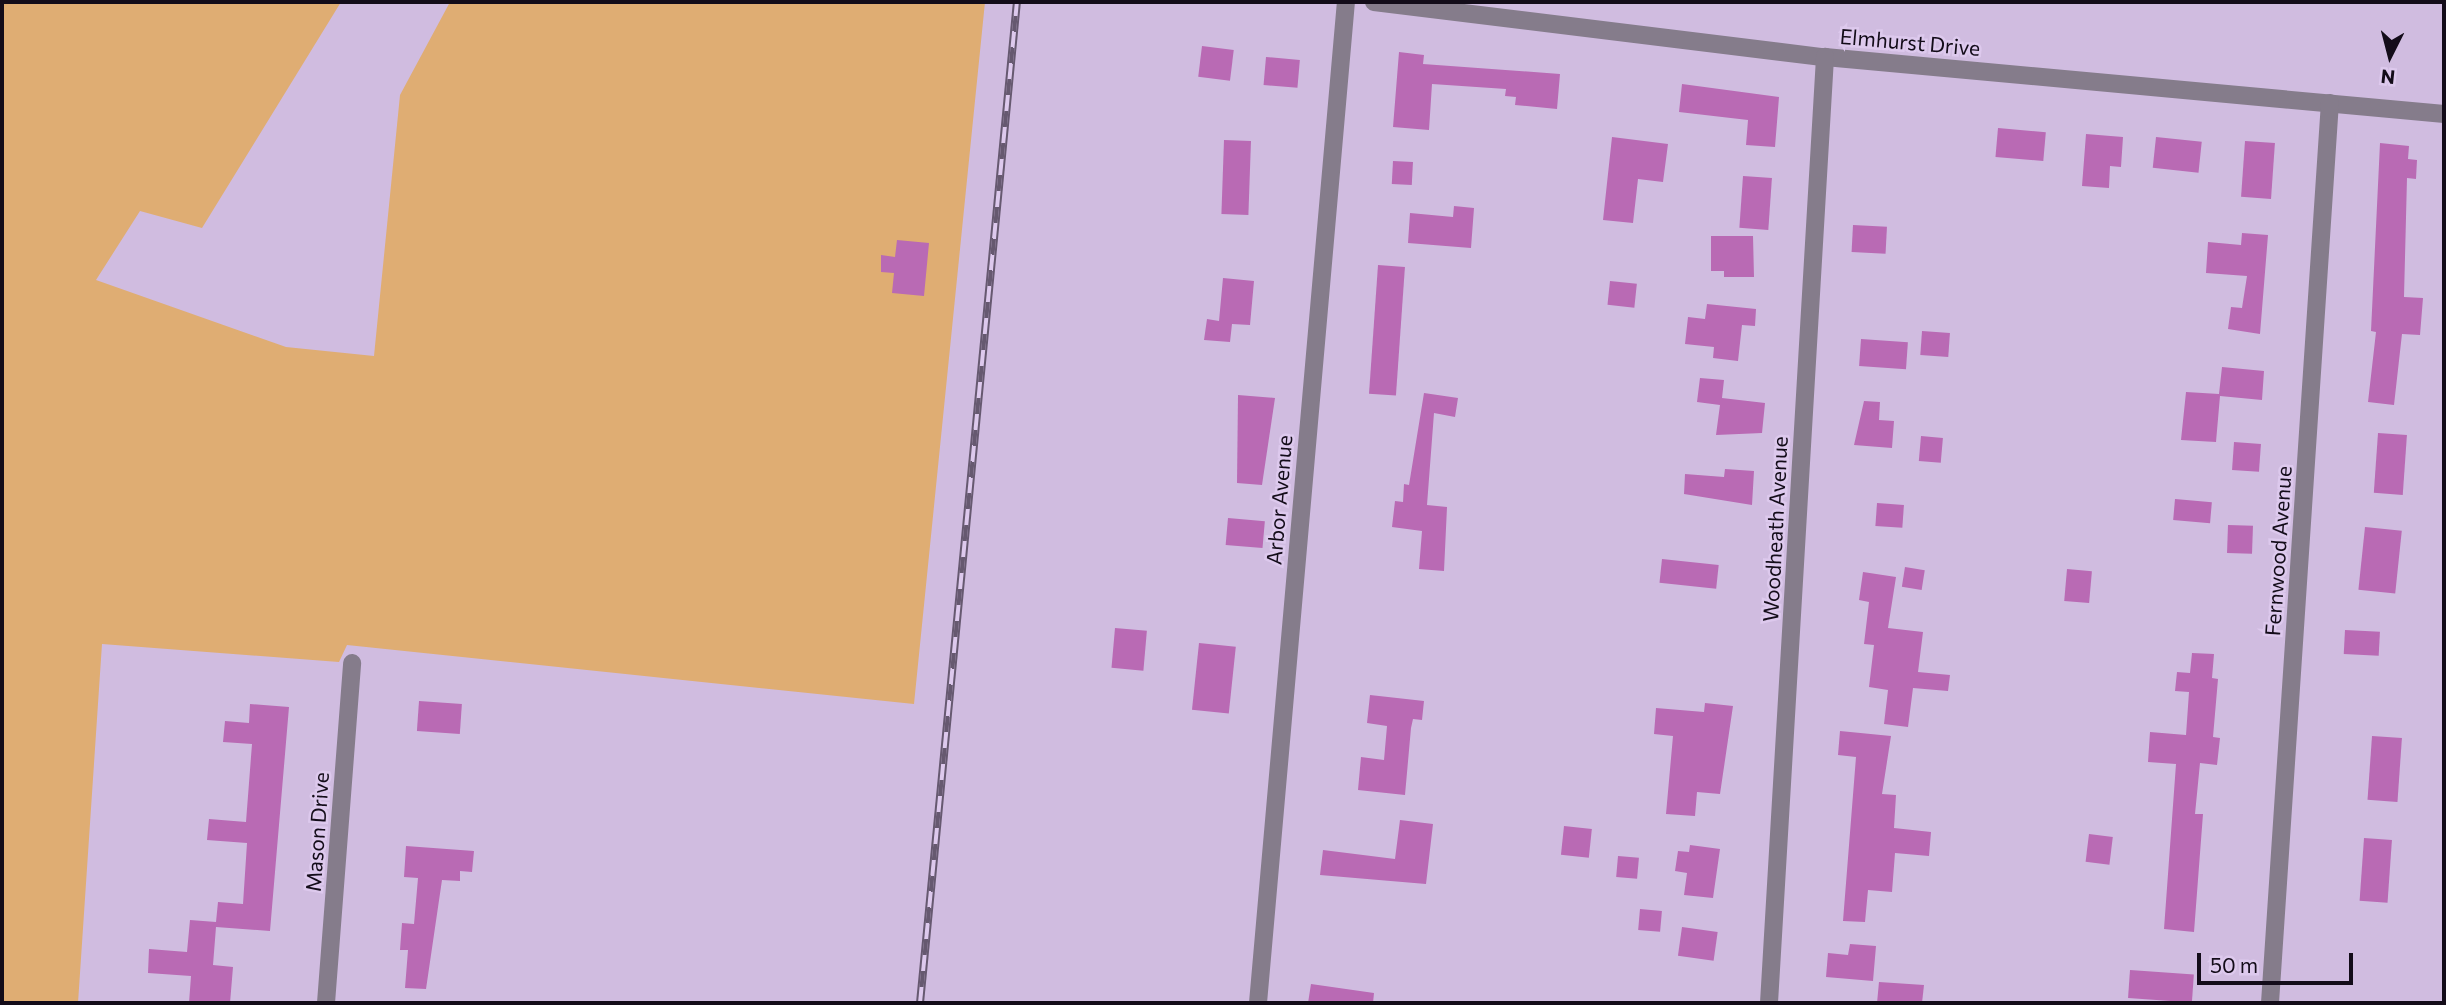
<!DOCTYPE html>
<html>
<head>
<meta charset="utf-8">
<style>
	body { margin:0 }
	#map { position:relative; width:2446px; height:1005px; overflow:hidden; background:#d0bce0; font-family:Commissioner,sans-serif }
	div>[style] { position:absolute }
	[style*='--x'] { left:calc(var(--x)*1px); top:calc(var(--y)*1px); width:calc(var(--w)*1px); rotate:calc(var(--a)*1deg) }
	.green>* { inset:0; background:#dfad73 }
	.building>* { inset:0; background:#b96ab4; transform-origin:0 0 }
	.street>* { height:18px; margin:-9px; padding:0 9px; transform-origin:9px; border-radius:9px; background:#857c8b }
	.rail>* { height:8px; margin-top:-4px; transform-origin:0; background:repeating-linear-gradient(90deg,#ddc9ed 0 16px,#665970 0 32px); box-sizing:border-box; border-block:2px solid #665970 }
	span { translate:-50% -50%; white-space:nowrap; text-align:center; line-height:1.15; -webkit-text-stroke:5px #ddc9ed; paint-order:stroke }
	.street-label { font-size:21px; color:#130c19 }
	.frame { position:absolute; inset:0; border:4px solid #130c19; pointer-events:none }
	.north { position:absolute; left:2355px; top:21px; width:70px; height:70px; -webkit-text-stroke:5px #ddc9ed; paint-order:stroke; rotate:186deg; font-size:19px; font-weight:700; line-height:28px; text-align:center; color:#130c19 }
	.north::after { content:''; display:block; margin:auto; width:24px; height:32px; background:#130c19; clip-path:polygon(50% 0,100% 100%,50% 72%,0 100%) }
	.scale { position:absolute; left:2197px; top:953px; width:156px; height:32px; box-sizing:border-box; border:4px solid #130c19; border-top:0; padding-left:9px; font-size:21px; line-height:24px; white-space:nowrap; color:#130c19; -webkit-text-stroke:5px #ddc9ed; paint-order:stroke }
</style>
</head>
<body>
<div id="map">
	<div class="green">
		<div style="clip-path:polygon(2px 2px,341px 2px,202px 228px,140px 211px,96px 280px,286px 347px,374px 356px,400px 95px,450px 2px,985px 2px,914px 704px,347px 645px,339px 662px,102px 644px,78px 1003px,2px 1003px)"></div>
	</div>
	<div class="building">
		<div style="left:1202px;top:46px;width:32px;height:31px;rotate:7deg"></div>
		<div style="clip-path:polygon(1399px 52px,1424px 55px,1423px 64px,1560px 74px,1557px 109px,1515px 105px,1516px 97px,1505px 96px,1506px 89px,1432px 84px,1429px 130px,1393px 127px)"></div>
		<div style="left:1266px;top:57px;width:34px;height:28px;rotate:5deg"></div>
		<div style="clip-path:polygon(1682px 84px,1779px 97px,1775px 147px,1746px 145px,1748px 120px,1679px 112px)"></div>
		<div style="left:1998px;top:128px;width:48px;height:29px;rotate:5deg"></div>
		<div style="clip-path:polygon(2086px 134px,2123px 137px,2121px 167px,2110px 166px,2109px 188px,2082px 186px)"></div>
		<div style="clip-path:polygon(1612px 137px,1668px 144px,1663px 182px,1638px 179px,1633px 223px,1603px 220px)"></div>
		<div style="left:2156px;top:137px;width:46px;height:31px;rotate:6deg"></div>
		<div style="left:1224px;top:140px;width:27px;height:74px;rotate:2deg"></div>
		<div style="left:2245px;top:141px;width:30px;height:56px;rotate:4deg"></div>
		<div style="clip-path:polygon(2380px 143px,2409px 146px,2408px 159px,2417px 160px,2416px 179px,2407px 178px,2404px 297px,2423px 298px,2420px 335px,2402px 334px,2394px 405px,2368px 402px,2376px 332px,2371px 331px)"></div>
		<div style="left:1393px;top:161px;width:20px;height:23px;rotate:3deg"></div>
		<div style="left:1743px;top:176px;width:29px;height:52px;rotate:4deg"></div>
		<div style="clip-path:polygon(1454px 206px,1474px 208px,1471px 248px,1408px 243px,1410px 213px,1453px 217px)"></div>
		<div style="left:1853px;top:225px;width:34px;height:27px;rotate:3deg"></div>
		<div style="clip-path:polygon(2242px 233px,2268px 235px,2260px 334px,2228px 329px,2231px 307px,2242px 308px,2247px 276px,2206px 273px,2208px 242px,2241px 245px)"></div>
		<div style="clip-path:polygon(1711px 236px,1753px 236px,1754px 277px,1724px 277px,1724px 271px,1711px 271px)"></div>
		<div style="clip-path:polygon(897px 240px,929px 243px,924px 296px,892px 293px,894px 273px,881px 272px,881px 255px,895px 257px)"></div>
		<div style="left:1378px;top:265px;width:27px;height:129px;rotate:4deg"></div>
		<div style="clip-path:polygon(1223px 278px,1254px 281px,1250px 325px,1232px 324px,1230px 342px,1204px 340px,1207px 319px,1219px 321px)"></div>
		<div style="left:1610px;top:281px;width:27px;height:24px;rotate:6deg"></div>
		<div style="clip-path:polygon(1707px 304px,1756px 309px,1755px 326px,1742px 325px,1738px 361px,1713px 358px,1714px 347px,1685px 344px,1688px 317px,1705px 319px)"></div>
		<div style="left:1922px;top:331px;width:28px;height:24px;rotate:4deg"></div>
		<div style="left:1861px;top:339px;width:47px;height:27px;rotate:4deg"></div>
		<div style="clip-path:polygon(2222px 367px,2264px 371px,2262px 400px,2220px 396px,2216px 442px,2181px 440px,2186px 392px,2219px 394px)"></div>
		<div style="clip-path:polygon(1700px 378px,1724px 380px,1722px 398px,1765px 403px,1762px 433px,1716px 435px,1720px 405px,1697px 402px)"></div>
		<div style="clip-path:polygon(1424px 393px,1458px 398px,1455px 417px,1434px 413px,1427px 505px,1447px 507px,1444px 571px,1419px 569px,1422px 531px,1392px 527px,1395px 501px,1403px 502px,1404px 484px,1409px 485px)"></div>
		<div style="clip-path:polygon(1238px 395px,1275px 398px,1262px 485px,1237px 483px)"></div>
		<div style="clip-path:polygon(1864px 401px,1880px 402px,1879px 420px,1894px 421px,1892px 448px,1854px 445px)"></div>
		<div style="left:2378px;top:433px;width:29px;height:60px;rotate:4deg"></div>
		<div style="left:1921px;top:436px;width:22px;height:25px;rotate:5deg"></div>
		<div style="left:2234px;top:442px;width:27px;height:28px;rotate:4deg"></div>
		<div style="clip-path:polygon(1725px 469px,1754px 471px,1752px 505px,1684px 494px,1685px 474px,1724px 477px)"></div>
		<div style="left:2175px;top:499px;width:37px;height:21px;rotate:5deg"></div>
		<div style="left:1877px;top:503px;width:27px;height:23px;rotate:4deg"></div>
		<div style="left:1228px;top:518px;width:37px;height:27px;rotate:5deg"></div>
		<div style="left:2228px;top:525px;width:25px;height:28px;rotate:2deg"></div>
		<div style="left:2365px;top:527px;width:37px;height:63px;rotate:6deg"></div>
		<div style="left:1662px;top:559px;width:57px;height:24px;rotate:6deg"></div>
		<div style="left:1905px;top:567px;width:20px;height:20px;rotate:9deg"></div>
		<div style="left:2067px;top:569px;width:25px;height:32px;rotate:5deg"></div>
		<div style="clip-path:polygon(1863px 572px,1896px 577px,1888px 628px,1923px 632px,1918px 672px,1950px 675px,1948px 691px,1913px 688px,1908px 727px,1884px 724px,1888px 690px,1869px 687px,1874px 645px,1864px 644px,1869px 602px,1859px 600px)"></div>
		<div style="left:1115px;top:628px;width:32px;height:40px;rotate:5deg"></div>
		<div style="left:2345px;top:630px;width:35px;height:24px;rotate:3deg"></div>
		<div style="left:1199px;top:643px;width:37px;height:67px;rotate:6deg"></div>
		<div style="clip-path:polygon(2192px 653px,2214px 654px,2212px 678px,2218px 679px,2213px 737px,2220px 738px,2217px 765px,2200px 763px,2195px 814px,2203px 814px,2194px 932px,2164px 929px,2176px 764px,2148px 762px,2150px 732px,2186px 735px,2189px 692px,2175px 691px,2177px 672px,2190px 673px)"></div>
		<div style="clip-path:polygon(1370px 695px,1424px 701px,1422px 720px,1413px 719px,1411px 728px,1405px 795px,1358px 790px,1361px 757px,1384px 760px,1387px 726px,1367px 723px)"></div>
		<div style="left:419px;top:701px;width:43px;height:30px;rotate:4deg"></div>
		<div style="clip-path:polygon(1705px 703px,1733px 706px,1720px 794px,1697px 792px,1695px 816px,1666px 814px,1673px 736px,1654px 734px,1656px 708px,1704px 712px)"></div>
		<div style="clip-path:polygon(250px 704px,289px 707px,270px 931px,216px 927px,213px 965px,233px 967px,230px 1003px,189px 1003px,191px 976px,148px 973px,149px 949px,187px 952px,190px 920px,216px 922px,218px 902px,243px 904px,247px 843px,207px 840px,209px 819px,246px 822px,252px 744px,223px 742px,225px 721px,249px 723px)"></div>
		<div style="clip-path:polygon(1840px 731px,1891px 736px,1882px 794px,1896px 795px,1894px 828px,1931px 832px,1929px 856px,1895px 853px,1892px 892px,1868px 890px,1865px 922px,1843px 921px,1856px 757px,1838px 755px)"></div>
		<div style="left:2372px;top:736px;width:30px;height:64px;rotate:4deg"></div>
		<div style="clip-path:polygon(1400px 820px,1433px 824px,1426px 884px,1320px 875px,1323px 850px,1395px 859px)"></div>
		<div style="left:1564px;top:826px;width:28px;height:29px;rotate:6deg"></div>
		<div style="left:2089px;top:834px;width:24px;height:28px;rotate:7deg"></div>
		<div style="left:2364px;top:838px;width:28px;height:63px;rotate:4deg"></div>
		<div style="clip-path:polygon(1690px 845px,1720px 849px,1713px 898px,1684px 895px,1687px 873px,1675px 871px,1678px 851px,1689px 852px)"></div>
		<div style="clip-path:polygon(406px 846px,474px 851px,472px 872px,460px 871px,460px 881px,442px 880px,426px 989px,405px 988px,408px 950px,400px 950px,402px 923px,414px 924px,418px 878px,404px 877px)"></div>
		<div style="left:1618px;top:856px;width:21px;height:21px;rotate:5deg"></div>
		<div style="left:1640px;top:909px;width:22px;height:21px;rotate:5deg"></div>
		<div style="left:1682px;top:927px;width:36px;height:29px;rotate:8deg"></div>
		<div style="clip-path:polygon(1850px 944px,1876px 946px,1873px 981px,1826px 977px,1828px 953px,1848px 955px)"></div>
		<div style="left:2130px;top:970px;width:64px;height:28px;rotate:4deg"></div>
		<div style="clip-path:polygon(1879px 982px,1924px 985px,1922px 1003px,1877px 1003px)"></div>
		<div style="clip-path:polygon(1311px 984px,1374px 993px,1373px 1003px,1308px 1003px)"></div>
	</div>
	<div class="street">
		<div style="--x:1374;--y:2;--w:454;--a:7"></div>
		<div style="--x:1825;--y:57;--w:622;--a:5.26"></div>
		<div style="--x:326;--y:1003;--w:341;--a:-85.6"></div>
		<div style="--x:1258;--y:1003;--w:1005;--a:-84.98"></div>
		<div style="--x:1769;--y:1003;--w:948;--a:-86.61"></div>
		<div style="--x:2270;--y:1003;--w:902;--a:-86.19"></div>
	</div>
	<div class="rail">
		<div style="--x:920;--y:1003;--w:1006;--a:-84.47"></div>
	</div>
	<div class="street-label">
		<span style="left:1910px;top:42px;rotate:5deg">Elmhurst Drive</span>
		<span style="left:1279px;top:500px;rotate:-85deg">Arbor Avenue</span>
		<span style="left:1775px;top:529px;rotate:-87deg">Woodheath Avenue</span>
		<span style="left:2278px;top:551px;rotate:-86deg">Fernwood Avenue</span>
		<span style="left:317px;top:832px;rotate:-86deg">Mason Drive</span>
	</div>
	<div class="frame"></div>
	<div class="north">N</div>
	<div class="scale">50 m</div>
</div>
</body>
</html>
